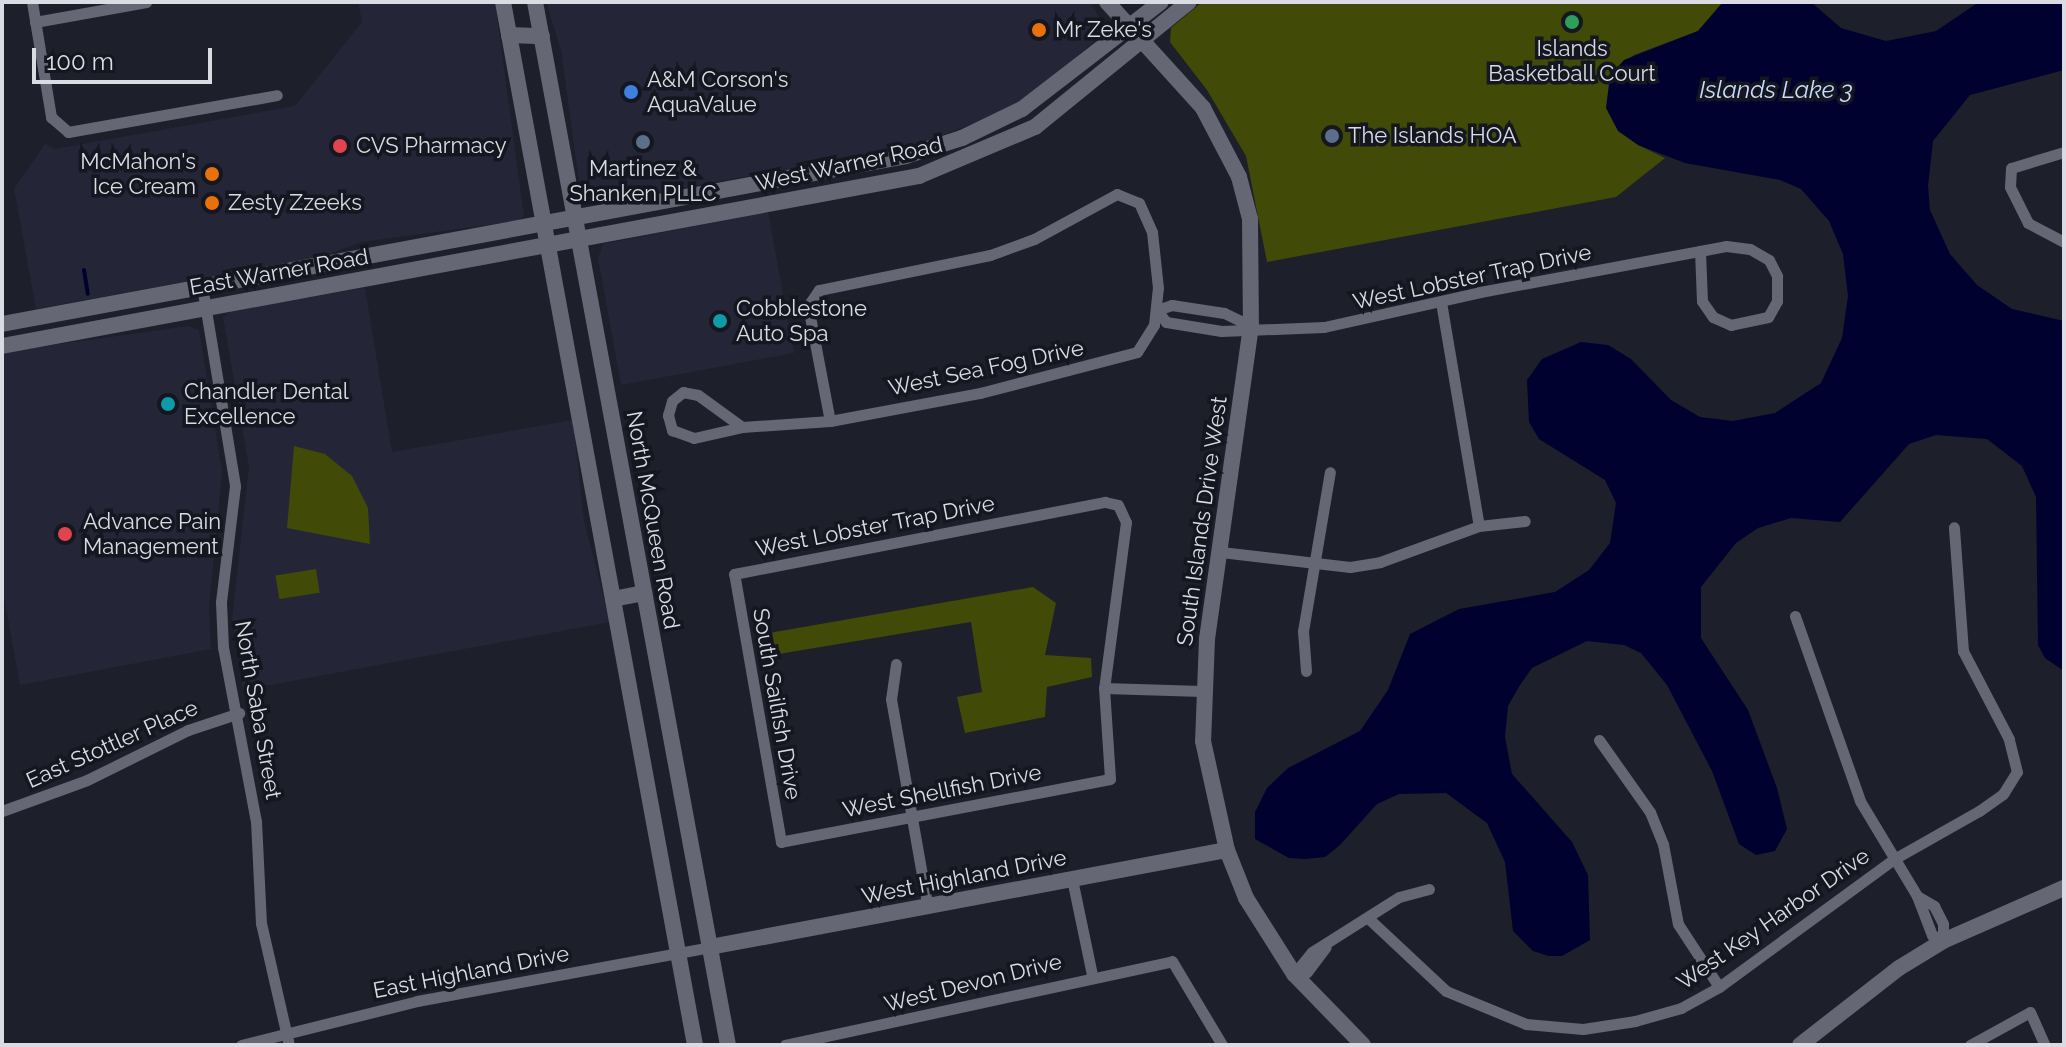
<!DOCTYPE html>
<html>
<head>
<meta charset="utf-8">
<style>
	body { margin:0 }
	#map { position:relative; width:2066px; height:1047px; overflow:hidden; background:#1d1f2a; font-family:Raleway,sans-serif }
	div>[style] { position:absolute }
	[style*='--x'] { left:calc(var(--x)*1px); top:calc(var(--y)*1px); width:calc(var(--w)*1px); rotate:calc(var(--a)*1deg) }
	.built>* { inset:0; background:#242637 }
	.green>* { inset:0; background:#414a06; transform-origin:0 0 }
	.water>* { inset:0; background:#00012f }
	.stream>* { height:4px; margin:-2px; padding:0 2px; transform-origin:2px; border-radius:2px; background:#00012f }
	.street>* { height:11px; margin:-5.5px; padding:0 5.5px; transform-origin:5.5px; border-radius:5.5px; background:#656774 }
	.secondary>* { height:16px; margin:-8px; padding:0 8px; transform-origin:8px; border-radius:8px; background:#656774 }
	.dots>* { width:22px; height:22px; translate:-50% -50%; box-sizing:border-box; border:4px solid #141620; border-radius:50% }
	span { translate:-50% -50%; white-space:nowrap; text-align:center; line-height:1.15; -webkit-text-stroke:7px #141620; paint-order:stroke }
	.poi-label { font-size:22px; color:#dadbe3 }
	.left { translate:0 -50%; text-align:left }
	.right { translate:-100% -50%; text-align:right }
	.street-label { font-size:22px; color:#dadbe3 }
	.water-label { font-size:24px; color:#c9ddfe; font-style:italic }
	.frame { position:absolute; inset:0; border:4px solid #dadbe3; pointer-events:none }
	.scale { position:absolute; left:32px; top:48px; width:180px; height:36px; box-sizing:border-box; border:4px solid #dadbe3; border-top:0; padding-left:10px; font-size:24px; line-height:28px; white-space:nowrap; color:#dadbe3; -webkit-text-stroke:6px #141620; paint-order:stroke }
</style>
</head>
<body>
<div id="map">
	<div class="built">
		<div style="clip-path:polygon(358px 2px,495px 2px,524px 216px,517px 221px,361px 242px,321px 257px,36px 309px,14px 189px,45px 144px,55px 149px,295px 106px,362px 22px)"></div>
		<div style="clip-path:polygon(546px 2px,1090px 2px,1107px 30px,1039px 90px,1002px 112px,920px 144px,592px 205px,581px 196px,561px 50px)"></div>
		<div style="clip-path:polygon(768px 212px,794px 353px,621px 385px,598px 258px,603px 244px)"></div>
		<div style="clip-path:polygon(365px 288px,392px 452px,573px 420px,584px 521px,610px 622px,243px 690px,232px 619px,249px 467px,223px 317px,231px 311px)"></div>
		<div style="clip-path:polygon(189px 326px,199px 330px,222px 471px,209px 608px,211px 649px,20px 685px,2px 586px,2px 352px)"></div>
	</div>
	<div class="green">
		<div style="clip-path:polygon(1202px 2px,1723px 2px,1698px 31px,1634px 55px,1617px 67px,1638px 145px,1665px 158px,1616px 197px,1267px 262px,1246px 156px,1207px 90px,1170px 42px,1171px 28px)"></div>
		<div style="clip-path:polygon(294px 446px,325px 454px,352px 476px,368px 508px,370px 544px,287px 528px)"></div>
		<div style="left:316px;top:569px;width:24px;height:41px;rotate:81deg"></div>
		<div style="clip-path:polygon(1033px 587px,1056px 603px,1045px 655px,1091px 658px,1092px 677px,1047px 687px,1045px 717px,965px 733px,957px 697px,982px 692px,971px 622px,761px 657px,758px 635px)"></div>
	</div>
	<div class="water">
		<div style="clip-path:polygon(1723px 2px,1811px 2px,1841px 28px,1886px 41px,1936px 31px,1979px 2px,2064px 2px,2064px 70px,1970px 95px,1933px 141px,1928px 186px,1930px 210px,1950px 254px,1977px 285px,2012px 309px,2064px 321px,2064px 671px,2045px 658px,2038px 645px,2036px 497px,2022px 466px,1987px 439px,1936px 435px,1909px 444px,1840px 522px,1791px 518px,1758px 528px,1736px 543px,1701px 587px,1701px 638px,1748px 710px,1777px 788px,1787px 829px,1775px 851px,1756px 855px,1739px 844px,1712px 771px,1667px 685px,1641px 653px,1624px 645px,1587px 641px,1532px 668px,1520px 685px,1508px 706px,1505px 737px,1512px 774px,1572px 842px,1588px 875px,1590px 940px,1562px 956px,1549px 956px,1533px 951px,1513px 931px,1505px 862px,1487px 823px,1446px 793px,1399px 794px,1377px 804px,1340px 845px,1325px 857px,1305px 859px,1289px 858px,1255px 839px,1255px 812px,1267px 788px,1288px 768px,1360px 731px,1388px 690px,1410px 634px,1459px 609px,1555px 592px,1589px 570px,1610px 543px,1616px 503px,1605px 480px,1539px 439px,1529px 422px,1527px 380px,1542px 359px,1581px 342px,1608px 345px,1631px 359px,1671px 400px,1700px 417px,1733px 421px,1775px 413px,1821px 383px,1842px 338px,1848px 296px,1843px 254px,1829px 221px,1801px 189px,1780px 180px,1685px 163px,1638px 145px,1618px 131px,1606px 108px,1610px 76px,1624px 60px,1698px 31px)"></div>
	</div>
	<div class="stream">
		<div style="--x:84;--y:270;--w:24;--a:81"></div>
	</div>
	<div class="street">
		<div style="--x:32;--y:2;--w:117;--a:80.6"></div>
		<div style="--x:51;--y:117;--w:23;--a:41"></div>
		<div style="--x:68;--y:132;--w:212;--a:-10"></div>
		<div style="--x:35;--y:22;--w:113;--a:-10.2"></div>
		<div style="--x:2064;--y:152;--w:55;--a:163.2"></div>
		<div style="--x:2011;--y:168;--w:19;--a:93"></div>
		<div style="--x:2010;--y:187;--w:40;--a:63.4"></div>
		<div style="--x:2028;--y:223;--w:41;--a:27.8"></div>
		<div style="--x:202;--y:286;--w:203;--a:80.6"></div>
		<div style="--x:235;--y:486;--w:117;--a:96.9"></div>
		<div style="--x:221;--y:602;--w:45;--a:87.5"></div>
		<div style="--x:223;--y:647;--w:177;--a:79.3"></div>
		<div style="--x:256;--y:821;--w:102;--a:87.2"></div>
		<div style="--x:261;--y:923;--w:125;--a:77.1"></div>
		<div style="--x:1441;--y:302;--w:227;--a:80.4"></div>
		<div style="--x:1251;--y:326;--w:30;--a:-154"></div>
		<div style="--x:1224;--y:313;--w:53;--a:-171.3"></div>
		<div style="--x:1172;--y:305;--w:16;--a:162"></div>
		<div style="--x:1157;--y:310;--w:15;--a:53"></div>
		<div style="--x:1166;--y:322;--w:56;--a:9.3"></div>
		<div style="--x:1221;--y:331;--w:103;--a:-2.2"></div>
		<div style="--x:1324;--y:327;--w:160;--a:-12.6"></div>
		<div style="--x:1480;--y:292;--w:224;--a:-10.6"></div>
		<div style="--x:1700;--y:251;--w:26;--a:-11"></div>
		<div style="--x:1726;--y:246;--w:24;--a:7"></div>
		<div style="--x:1750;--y:249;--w:22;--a:30"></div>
		<div style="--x:1769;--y:260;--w:18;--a:63"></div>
		<div style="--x:1777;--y:276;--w:25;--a:90"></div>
		<div style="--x:1777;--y:301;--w:18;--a:119"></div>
		<div style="--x:1768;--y:317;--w:38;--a:168"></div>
		<div style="--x:1731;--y:325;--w:20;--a:-156"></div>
		<div style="--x:1713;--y:317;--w:19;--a:-125"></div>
		<div style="--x:1702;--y:301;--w:50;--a:-92.3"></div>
		<div style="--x:742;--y:427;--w:54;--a:-144"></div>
		<div style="--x:698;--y:395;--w:15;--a:-169"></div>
		<div style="--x:683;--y:392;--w:14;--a:141"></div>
		<div style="--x:672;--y:401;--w:15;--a:106"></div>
		<div style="--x:668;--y:415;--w:16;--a:75"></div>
		<div style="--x:672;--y:430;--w:23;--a:20"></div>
		<div style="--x:694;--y:438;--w:49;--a:-12.9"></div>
		<div style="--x:742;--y:427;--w:88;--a:-3.9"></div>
		<div style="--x:830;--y:421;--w:153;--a:-10.6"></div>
		<div style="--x:980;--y:393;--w:162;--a:-14.6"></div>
		<div style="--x:1137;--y:352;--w:32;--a:-58"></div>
		<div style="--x:1154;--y:325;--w:37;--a:-84"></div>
		<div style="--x:1158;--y:288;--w:56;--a:-96.1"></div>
		<div style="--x:1152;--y:232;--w:32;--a:-114"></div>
		<div style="--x:1139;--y:203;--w:24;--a:-158"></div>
		<div style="--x:1117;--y:194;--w:94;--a:151.5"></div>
		<div style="--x:1034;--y:239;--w:47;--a:160"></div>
		<div style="--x:990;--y:255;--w:175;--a:168.4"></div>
		<div style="--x:819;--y:290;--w:19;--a:125"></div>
		<div style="--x:808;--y:306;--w:117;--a:79.2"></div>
		<div style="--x:1105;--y:502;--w:13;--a:13"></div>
		<div style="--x:1118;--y:505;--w:19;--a:65"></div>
		<div style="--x:1126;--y:522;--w:167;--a:97.5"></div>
		<div style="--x:1104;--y:688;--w:91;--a:86.2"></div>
		<div style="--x:1110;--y:779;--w:335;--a:169.2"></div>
		<div style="--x:781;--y:842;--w:272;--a:-99.9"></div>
		<div style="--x:734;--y:574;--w:378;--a:-11"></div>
		<div style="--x:1221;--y:552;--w:130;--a:6.6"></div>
		<div style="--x:1350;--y:567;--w:30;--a:-9"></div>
		<div style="--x:1380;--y:562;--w:105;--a:-20"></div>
		<div style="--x:1479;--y:526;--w:46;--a:-6.2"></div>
		<div style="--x:1795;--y:616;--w:196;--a:70.6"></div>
		<div style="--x:1860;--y:801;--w:111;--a:59"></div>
		<div style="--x:1917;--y:896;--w:42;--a:69"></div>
		<div style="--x:1932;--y:935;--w:13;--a:29"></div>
		<div style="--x:896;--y:664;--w:35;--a:98"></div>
		<div style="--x:891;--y:699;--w:212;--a:80"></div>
		<div style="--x:1306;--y:671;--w:40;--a:-94.3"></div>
		<div style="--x:1303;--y:631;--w:161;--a:-80.4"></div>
		<div style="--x:1104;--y:688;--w:98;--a:1.8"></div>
		<div style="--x:1599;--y:740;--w:88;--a:54.7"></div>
		<div style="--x:1650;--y:812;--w:35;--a:68"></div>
		<div style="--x:1663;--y:844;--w:81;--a:79.4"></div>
		<div style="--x:1678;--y:924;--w:75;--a:56.9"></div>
		<div style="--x:2;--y:811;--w:90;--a:-20"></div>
		<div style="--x:87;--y:780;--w:113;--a:-26.3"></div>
		<div style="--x:188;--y:730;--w:54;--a:-18.4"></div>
		<div style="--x:1072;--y:879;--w:98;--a:78.2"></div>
		<div style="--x:1917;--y:896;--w:20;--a:30"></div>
		<div style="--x:1934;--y:906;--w:20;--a:63"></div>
		<div style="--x:1943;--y:924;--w:17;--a:90"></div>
		<div style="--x:1368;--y:918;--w:107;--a:43.1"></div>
		<div style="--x:1446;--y:991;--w:87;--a:22.4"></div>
		<div style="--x:1526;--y:1024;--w:57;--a:5"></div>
		<div style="--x:1583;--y:1029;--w:53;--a:-8.7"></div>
		<div style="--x:1635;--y:1021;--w:48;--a:-15.8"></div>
		<div style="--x:1681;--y:1008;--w:43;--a:-28.9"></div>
		<div style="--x:1719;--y:987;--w:217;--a:-36.2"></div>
		<div style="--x:1894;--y:859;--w:98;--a:-29.5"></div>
		<div style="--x:1979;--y:811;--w:29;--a:-35"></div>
		<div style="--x:2003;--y:794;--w:26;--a:-58"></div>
		<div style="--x:2017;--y:772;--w:34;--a:-104"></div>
		<div style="--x:2009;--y:739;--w:99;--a:-117.6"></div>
		<div style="--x:1963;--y:651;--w:124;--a:-94.2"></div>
		<div style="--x:1294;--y:974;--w:28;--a:-51"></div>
		<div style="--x:1312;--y:952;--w:103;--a:-32.3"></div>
		<div style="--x:1399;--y:897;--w:31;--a:-15"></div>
		<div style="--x:1294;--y:974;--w:13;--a:-9"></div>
		<div style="--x:1307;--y:972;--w:31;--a:-53"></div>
		<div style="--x:241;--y:1045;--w:181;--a:-14"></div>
		<div style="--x:417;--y:1001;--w:298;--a:-10.4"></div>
		<div style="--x:785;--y:1045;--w:396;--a:-12.2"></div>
		<div style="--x:1172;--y:961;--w:98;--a:59.2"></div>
		<div style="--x:1970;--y:1045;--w:68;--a:-28.8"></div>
		<div style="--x:2030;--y:1012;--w:36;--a:66"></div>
	</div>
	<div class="secondary">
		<div style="--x:503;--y:2;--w:1061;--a:79.57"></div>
		<div style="--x:535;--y:2;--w:1061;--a:79.52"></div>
		<div style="--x:1107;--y:2;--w:143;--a:47.8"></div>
		<div style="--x:1203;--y:108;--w:78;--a:62.4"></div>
		<div style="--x:1239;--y:177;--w:43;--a:75.3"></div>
		<div style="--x:1250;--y:219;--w:107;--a:89.5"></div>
		<div style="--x:1251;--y:326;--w:316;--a:98"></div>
		<div style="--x:1207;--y:639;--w:102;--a:92.2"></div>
		<div style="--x:1203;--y:741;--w:112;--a:77.6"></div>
		<div style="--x:1227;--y:850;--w:52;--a:68.4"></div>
		<div style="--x:1246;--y:898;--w:90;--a:57.7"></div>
		<div style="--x:1294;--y:974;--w:99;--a:45.8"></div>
		<div style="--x:509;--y:35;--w:33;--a:2"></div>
		<div style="--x:2;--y:324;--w:919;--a:-10.53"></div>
		<div style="--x:906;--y:156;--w:59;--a:-17.8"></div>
		<div style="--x:962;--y:138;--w:67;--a:-25.8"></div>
		<div style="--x:1022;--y:109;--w:175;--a:-37.6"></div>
		<div style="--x:2;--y:346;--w:933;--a:-10.5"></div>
		<div style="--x:919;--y:176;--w:126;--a:-22.9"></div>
		<div style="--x:1035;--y:127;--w:198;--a:-39.1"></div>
		<div style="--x:613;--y:599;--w:32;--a:-11"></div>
		<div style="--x:710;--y:947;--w:526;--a:-10.63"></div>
		<div style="--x:1800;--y:1045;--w:125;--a:-37.9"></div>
		<div style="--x:1899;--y:968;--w:52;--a:-31.5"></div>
		<div style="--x:1943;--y:941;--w:132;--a:-23.7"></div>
	</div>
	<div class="dots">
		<div style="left:1572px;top:22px;background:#2e9e5b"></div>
		<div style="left:1039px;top:30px;background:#e8710a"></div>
		<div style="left:631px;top:92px;background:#3f7fe0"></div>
		<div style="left:1332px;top:136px;background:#5c6f8a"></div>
		<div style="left:643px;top:142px;background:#5c6f8a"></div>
		<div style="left:340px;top:146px;background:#e0444e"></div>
		<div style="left:212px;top:174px;background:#e8710a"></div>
		<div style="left:212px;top:203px;background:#e8710a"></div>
		<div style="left:720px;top:321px;background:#0f9aa8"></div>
		<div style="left:168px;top:404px;background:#0f9aa8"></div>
		<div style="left:65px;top:534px;background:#e0444e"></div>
	</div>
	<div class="poi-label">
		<span class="left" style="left:1055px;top:30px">Mr Zeke's</span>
		<span style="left:1572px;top:61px">Islands<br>Basketball Court</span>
		<span class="left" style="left:647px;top:92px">A&amp;M Corson's<br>AquaValue</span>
		<span class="left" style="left:1348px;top:136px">The Islands HOA</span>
		<span class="left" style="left:356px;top:146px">CVS Pharmacy</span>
		<span class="right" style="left:196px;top:174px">McMahon's<br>Ice Cream</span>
		<span style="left:643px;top:181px">Martinez &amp;<br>Shanken PLLC</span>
		<span class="left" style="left:228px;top:203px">Zesty Zzeeks</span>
		<span class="left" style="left:736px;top:321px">Cobblestone<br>Auto Spa</span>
		<span class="left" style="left:184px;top:404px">Chandler Dental<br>Excellence</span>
		<span class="left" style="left:83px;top:534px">Advance Pain<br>Management</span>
	</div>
	<div class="street-label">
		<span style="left:849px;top:164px;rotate:-12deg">West Warner Road</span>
		<span style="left:279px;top:272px;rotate:-10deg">East Warner Road</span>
		<span style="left:1472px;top:277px;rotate:-12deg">West Lobster Trap Drive</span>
		<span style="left:986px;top:368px;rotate:-12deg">West Sea Fog Drive</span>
		<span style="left:653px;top:520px;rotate:80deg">North McQueen Road</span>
		<span style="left:1202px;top:521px;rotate:-82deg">South Islands Drive West</span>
		<span style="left:875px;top:526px;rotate:-11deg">West Lobster Trap Drive</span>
		<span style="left:777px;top:704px;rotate:80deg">South Sailfish Drive</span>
		<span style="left:258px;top:710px;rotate:80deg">North Saba Street</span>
		<span style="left:112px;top:744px;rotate:-24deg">East Stottler Place</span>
		<span style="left:942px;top:791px;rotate:-11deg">West Shellfish Drive</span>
		<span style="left:964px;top:877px;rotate:-11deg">West Highland Drive</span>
		<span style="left:1773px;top:919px;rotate:-35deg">West Key Harbor Drive</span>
		<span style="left:471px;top:972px;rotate:-11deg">East Highland Drive</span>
		<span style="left:973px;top:983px;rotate:-14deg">West Devon Drive</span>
	</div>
	<div class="water-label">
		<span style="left:1776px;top:90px">Islands Lake 3</span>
	</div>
	<div class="frame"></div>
	<div class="scale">100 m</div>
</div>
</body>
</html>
